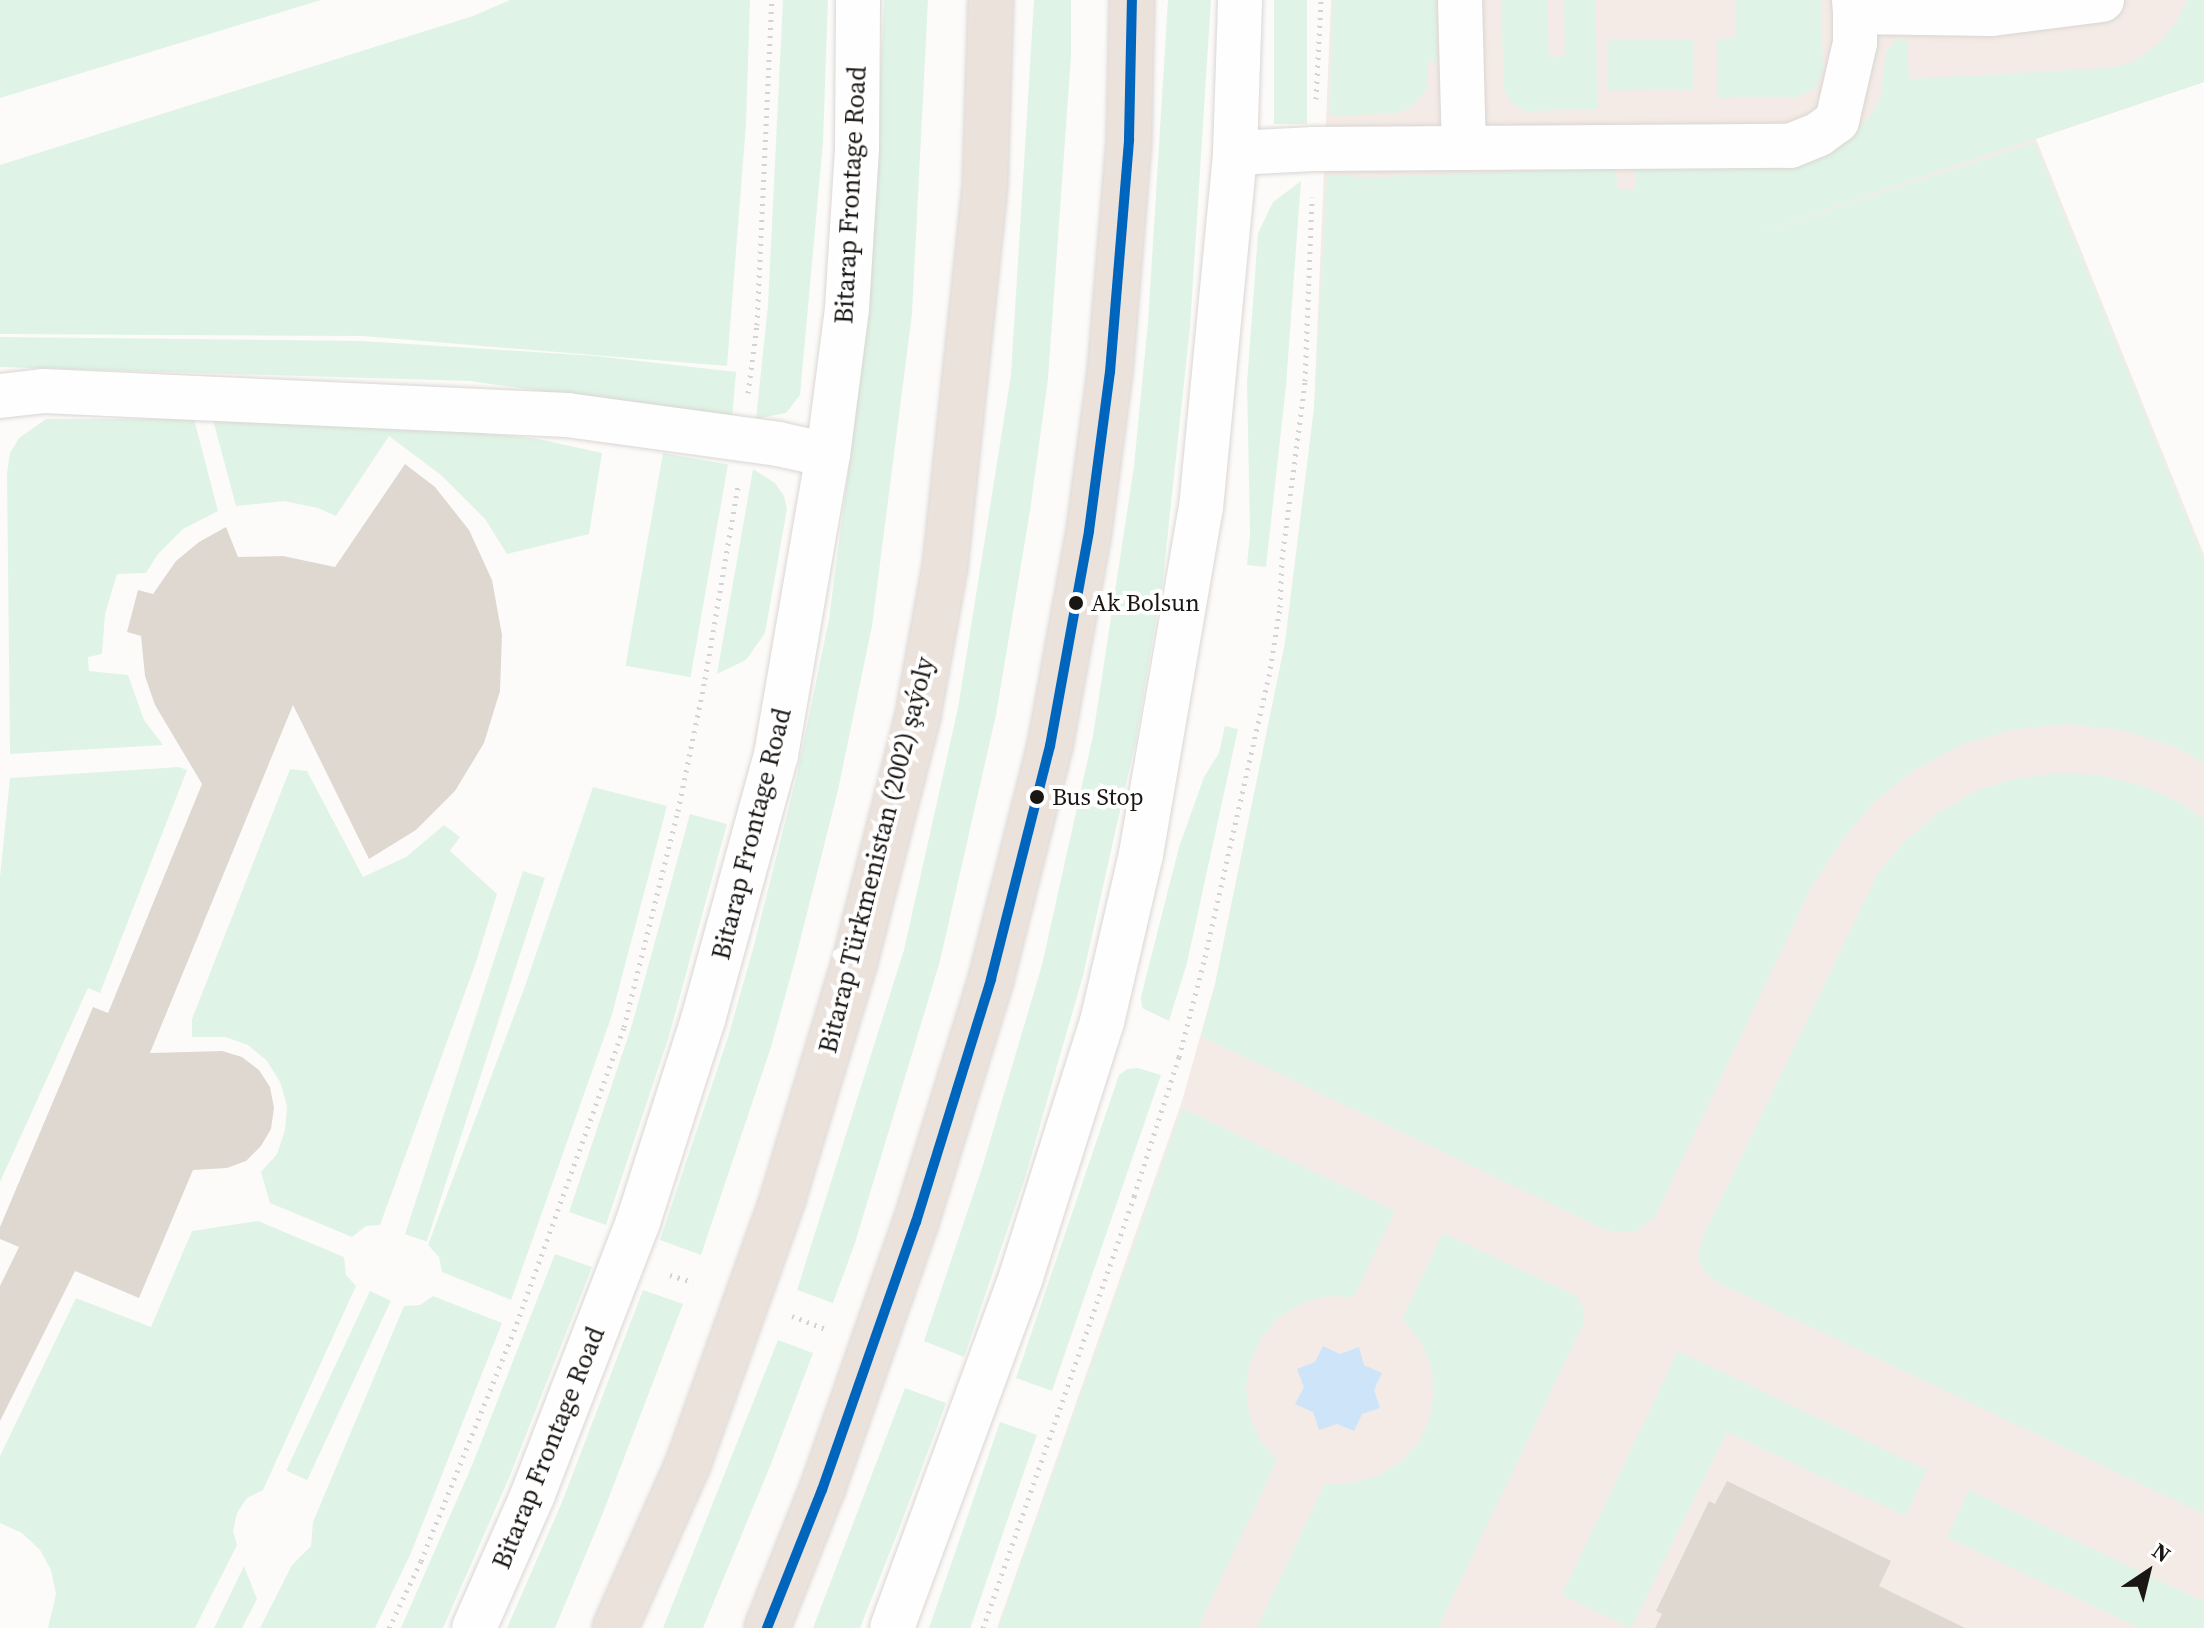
<!DOCTYPE html>
<html>
<head>
<meta charset="utf-8">
<style>
	body { margin:0 }
	#map { position:relative; width:2204px; height:1628px; overflow:hidden; background:#fdfbf9; font-family:"Source Serif 4",serif }
	div>[style] { position:absolute }
	[style*='--x'] { left:calc(var(--x)*1px); top:calc(var(--y)*1px); width:calc(var(--w)*1px); rotate:calc(var(--a)*1deg) }
	.built>* { inset:0; background:#f4ebe6 }
	.green>* { inset:0; background:#dff4e6; transform-origin:0 0 }
	.water>* { inset:0; background:#cee4f9 }
	.building>* { inset:0; background:#ded8d1 }
	.path>* { height:5px; margin-top:-2.5px; transform-origin:0; background:repeating-linear-gradient(90deg,#d3d3d3 0 2px,transparent 0 8px) }
	.roads { filter:drop-shadow(0 0 2px #d9d6d4) drop-shadow(0 0 2px #d9d6d4) }
	.minor>* { height:44px; margin:-22px; padding:0 22px; transform-origin:22px; border-radius:22px; background:#fffefe }
	.major>* { height:44px; margin:-22px; padding:0 22px; transform-origin:22px; border-radius:22px; background:#ece2dc }
	.bus-1>* { height:10px; margin:-5px; padding:0 5px; transform-origin:5px; border-radius:5px; background:#0065bd }
	.dots>* { width:22px; height:22px; translate:-50% -50%; box-sizing:border-box; border:4px solid #fff; border-radius:50% }
	span { translate:-50% -50%; white-space:nowrap; text-align:center; line-height:1.15; -webkit-text-stroke:8px #fff; paint-order:stroke }
	.bus-label { font-size:24px; color:#1a1614 }
	.left { translate:0 -50%; text-align:left }
	.street-label { font-size:26px; color:#1a1614 }
	.north { position:absolute; left:2108px; top:1532px; width:80px; height:80px; -webkit-text-stroke:6px #fff; paint-order:stroke; rotate:35deg; font-size:22px; font-weight:700; line-height:32px; text-align:center; color:#1a1614 }
	.north::after { content:''; display:block; margin:auto; width:28px; height:36px; background:#1a1614; clip-path:polygon(50% 0,100% 100%,50% 72%,0 100%) }
</style>
</head>
<body>
<div id="map">
	<div class="built">
		<div style="clip-path:polygon(1331px 0,2204px 0,2204px 82px,2036px 139px,2204px 555px,2204px 1628px,997px 1628px,1182px 1101px,1215px 984px,1285px 643px,1314px 409px)"></div>
	</div>
	<div class="green">
		<div style="clip-path:polygon(0 0,321px 0,0 98px)"></div>
		<div style="clip-path:polygon(510px 0,750px 0,746px 124px,727px 366px,362px 336px,0 334px,0 165px,473px 16px)"></div>
		<div style="clip-path:polygon(783px 0,828px 0,823px 142px,800px 395px,786px 413px,756px 419px,768px 305px)"></div>
		<div style="clip-path:polygon(884px 0,928px 0,912px 314px,872px 626px,838px 790px,796px 957px,771px 1047px,701px 1255px,660px 1240px,729px 1034px,754px 945px,796px 779px,829px 619px,869px 311px)"></div>
		<div style="clip-path:polygon(1034px 0,1071px 0,1071px 56px,1048px 379px,1030px 511px,996px 715px,940px 961px,855px 1243px,833px 1303px,797px 1290px,904px 950px,958px 708px,1011px 375px)"></div>
		<div style="clip-path:polygon(1168px 0,1211px 0,1190px 327px,1163px 579px,1135px 744px,1083px 976px,1024px 1181px,964px 1357px,924px 1341px,982px 1168px,1042px 965px,1093px 736px,1134px 466px,1148px 322px)"></div>
		<div style="left:1274px;top:0;width:33px;height:124px"></div>
		<div style="clip-path:polygon(1333px 0,1436px 0,1438px 61px,1428px 61px,1428px 88px,1412px 107px,1398px 113px,1329px 116px)"></div>
		<div style="clip-path:polygon(1501px 0,1547px 0,1549px 57px,1565px 56px,1564px 0,1595px 0,1598px 109px,1525px 111px,1512px 104px,1504px 90px)"></div>
		<div style="clip-path:polygon(1735px 0,1821px 0,1823px 72px,1814px 89px,1798px 97px,1718px 98px,1717px 39px,1736px 38px)"></div>
		<div style="clip-path:polygon(2187px 0,2204px 0,2204px 82px,1715px 247px,2035px 143px,2204px 561px,2204px 763px,2173px 746px,2122px 730px,2068px 724px,2015px 729px,1963px 744px,1916px 769px,1874px 802px,1840px 843px,1811px 888px,1655px 1217px,1634px 1232px,1608px 1231px,1201px 1036px,1215px 985px,1285px 643px,1314px 409px,1327px 176px,1354px 175px,1355px 178px,1604px 168px,1605px 187px,1606px 167px,1616px 167px,1617px 189px,1635px 189px,1635px 167px,1813px 160px,1852px 138px,1868px 118px,1880px 99px,1886px 52px,1896px 40px,1907px 39px,1909px 79px,2111px 68px,2135px 61px,2160px 42px,2176px 23px)"></div>
		<div style="left:1693px;top:39px;width:50px;height:86px;rotate:89deg"></div>
		<div style="clip-path:polygon(1301px 181px,1286px 386px,1266px 567px,1247px 565px,1250px 534px,1247px 383px,1258px 233px,1273px 202px)"></div>
		<div style="clip-path:polygon(0 337px,362px 341px,596px 356px,736px 372px,732px 418px,470px 381px,0 367px)"></div>
		<div style="clip-path:polygon(46px 419px,194px 419px,218px 511px,183px 529px,158px 554px,146px 573px,117px 574px,105px 614px,102px 654px,88px 657px,89px 671px,128px 675px,144px 720px,163px 745px,10px 754px,7px 473px,10px 453px,19px 438px)"></div>
		<div style="clip-path:polygon(213px 420px,402px 424px,538px 439px,602px 453px,589px 534px,507px 554px,485px 519px,441px 475px,389px 436px,336px 516px,318px 508px,284px 501px,236px 506px)"></div>
		<div style="left:663px;top:453px;width:66px;height:216px;rotate:10deg"></div>
		<div style="clip-path:polygon(753px 469px,775px 483px,784px 496px,787px 509px,765px 633px,746px 660px,717px 674px)"></div>
		<div style="clip-path:polygon(1225px 726px,1238px 729px,1187px 963px,1169px 1021px,1142px 1008px,1141px 997px,1179px 847px,1204px 777px,1219px 753px)"></div>
		<div style="clip-path:polygon(179px 767px,187px 770px,100px 993px,88px 988px,0 1182px,0 877px,10px 778px)"></div>
		<div style="clip-path:polygon(290px 769px,307px 771px,363px 877px,406px 857px,444px 825px,460px 837px,450px 851px,497px 894px,475px 965px,380px 1225px,366px 1226px,352px 1237px,270px 1203px,261px 1172px,277px 1154px,285px 1130px,287px 1106px,280px 1082px,267px 1061px,248px 1045px,225px 1037px,192px 1037px,192px 1019px)"></div>
		<div style="clip-path:polygon(2057px 773px,2099px 775px,2140px 785px,2179px 802px,2204px 819px,2204px 1514px,1719px 1283px,1706px 1274px,1698px 1257px,1702px 1239px,1878px 873px,1905px 841px,1937px 814px,1974px 792px,2014px 779px)"></div>
		<div style="clip-path:polygon(593px 787px,667px 806px,611px 1018px,511px 1300px,442px 1272px,439px 1257px,428px 1245px,524px 989px)"></div>
		<div style="clip-path:polygon(690px 814px,727px 824px,669px 1036px,606px 1225px,569px 1212px,632px 1025px)"></div>
		<div style="left:523px;top:871px;width:23px;height:382px;rotate:18deg"></div>
		<div style="clip-path:polygon(1138px 1068px,1161px 1075px,1052px 1391px,1016px 1378px,1119px 1075px,1127px 1069px)"></div>
		<div style="clip-path:polygon(1182px 1108px,1395px 1211px,1354px 1297px,1328px 1296px,1302px 1303px,1279px 1317px,1261px 1338px,1250px 1362px,1246px 1388px,1249px 1415px,1260px 1440px,1277px 1460px,1198px 1628px,998px 1628px)"></div>
		<div style="clip-path:polygon(258px 1221px,344px 1257px,346px 1275px,356px 1286px,263px 1490px,247px 1498px,237px 1513px,233px 1531px,237px 1545px,195px 1628px,48px 1628px,56px 1594px,51px 1570px,40px 1550px,22px 1533px,0 1523px,0 1456px,76px 1298px,151px 1327px,192px 1231px)"></div>
		<div style="clip-path:polygon(1443px 1233px,1576px 1296px,1584px 1308px,1584px 1322px,1438px 1628px,1257px 1628px,1325px 1483px,1352px 1483px,1378px 1476px,1401px 1462px,1419px 1442px,1430px 1418px,1434px 1392px,1431px 1365px,1420px 1340px,1402px 1319px)"></div>
		<div style="clip-path:polygon(555px 1254px,592px 1267px,509px 1478px,443px 1628px,401px 1628px,473px 1463px)"></div>
		<div style="clip-path:polygon(643px 1290px,683px 1304px,601px 1518px,555px 1628px,507px 1628px,562px 1502px)"></div>
		<div style="left:370px;top:1291px;width:23px;height:198px;rotate:25deg"></div>
		<div style="clip-path:polygon(433px 1296px,502px 1323px,411px 1553px,375px 1628px,260px 1628px,292px 1565px,311px 1546px,313px 1522px,404px 1306px,420px 1305px)"></div>
		<div style="clip-path:polygon(778px 1340px,813px 1353px,771px 1464px,703px 1628px,663px 1628px)"></div>
		<div style="clip-path:polygon(1678px 1351px,1927px 1470px,1905px 1516px,1727px 1432px,1631px 1628px,1562px 1595px)"></div>
		<div style="clip-path:polygon(905px 1388px,946px 1403px,899px 1529px,860px 1628px,813px 1628px)"></div>
		<div style="left:1000px;top:1422px;width:39px;height:220px;rotate:19deg"></div>
		<div style="clip-path:polygon(1969px 1490px,2204px 1602px,2204px 1628px,2140px 1628px,1947px 1537px)"></div>
		<div style="clip-path:polygon(244px 1566px,257px 1599px,242px 1628px,214px 1628px)"></div>
	</div>
	<div class="water">
		<div style="clip-path:polygon(1323px 1346px,1340px 1354px,1359px 1347px,1364px 1365px,1382px 1373px,1374px 1390px,1380px 1408px,1362px 1414px,1354px 1431px,1337px 1424px,1319px 1430px,1313px 1412px,1295px 1404px,1304px 1387px,1297px 1369px,1315px 1362px)"></div>
	</div>
	<div class="building">
		<div style="clip-path:polygon(405px 464px,435px 487px,469px 530px,492px 580px,502px 635px,500px 691px,484px 743px,455px 791px,416px 830px,369px 859px,293px 705px,150px 1053px,222px 1051px,242px 1057px,259px 1070px,270px 1087px,274px 1108px,271px 1129px,261px 1146px,246px 1161px,227px 1168px,193px 1170px,139px 1298px,75px 1271px,0 1421px,0 1286px,19px 1247px,0 1239px,0 1227px,93px 1007px,108px 1013px,202px 784px,155px 705px,145px 676px,141px 636px,127px 632px,138px 590px,153px 594px,176px 561px,199px 542px,226px 527px,238px 557px,283px 556px,335px 567px)"></div>
		<div style="clip-path:polygon(1727px 1481px,1891px 1561px,1879px 1586px,1965px 1628px,1655px 1628px,1662px 1614px,1656px 1611px,1709px 1501px,1715px 1504px)"></div>
	</div>
	<div class="path">
		<div style="--x:1316;--y:99;--w:99;--a:-87.1"></div>
		<div style="--x:748;--y:393;--w:69;--a:-82.5"></div>
		<div style="--x:757;--y:325;--w:325;--a:-87.4"></div>
		<div style="--x:670;--y:1275;--w:24;--a:17"></div>
		<div style="--x:792;--y:1316;--w:34;--a:21"></div>
		<div style="--x:389;--y:1628;--w:74;--a:-64.5"></div>
		<div style="--x:421;--y:1561;--w:248;--a:-68"></div>
		<div style="--x:514;--y:1331;--w:323;--a:-70.1"></div>
		<div style="--x:624;--y:1027;--w:223;--a:-76"></div>
		<div style="--x:678;--y:811;--w:135;--a:-78.4"></div>
		<div style="--x:705;--y:679;--w:196;--a:-80.3"></div>
		<div style="--x:983;--y:1628;--w:458;--a:-70.7"></div>
		<div style="--x:1134;--y:1196;--w:146;--a:-72.1"></div>
		<div style="--x:1179;--y:1057;--w:103;--a:-75.4"></div>
		<div style="--x:1205;--y:957;--w:288;--a:-77.2"></div>
		<div style="--x:1269;--y:676;--w:70;--a:-80.9"></div>
		<div style="--x:1280;--y:607;--w:48;--a:-87.6"></div>
		<div style="--x:1282;--y:559;--w:179;--a:-82.6"></div>
		<div style="--x:1305;--y:381;--w:184;--a:-87.8"></div>
	</div>
	<div class="roads">
		<div class="minor">
			<div style="--x:1460;--y:0;--w:148;--a:88.5"></div>
			<div style="--x:1854;--y:0;--w:12;--a:85"></div>
			<div style="--x:1855;--y:12;--w:137;--a:0.8"></div>
			<div style="--x:1992;--y:14;--w:111;--a:-7.3"></div>
			<div style="--x:1235;--y:153;--w:79;--a:-2.9"></div>
			<div style="--x:1314;--y:149;--w:476;--a:-0.4"></div>
			<div style="--x:1790;--y:146;--w:31;--a:-22"></div>
			<div style="--x:1819;--y:134;--w:22;--a:-36"></div>
			<div style="--x:1837;--y:121;--w:80;--a:-77"></div>
			<div style="--x:1855;--y:43;--w:31;--a:-90"></div>
			<div style="--x:0;--y:396;--w:43;--a:-6.6"></div>
			<div style="--x:43;--y:391;--w:525;--a:2.62"></div>
			<div style="--x:567;--y:415;--w:213;--a:7.8"></div>
			<div style="--x:778;--y:444;--w:51;--a:12.4"></div>
			<div style="--x:474;--y:1628;--w:146;--a:-66.2"></div>
			<div style="--x:533;--y:1494;--w:292;--a:-68.9"></div>
			<div style="--x:638;--y:1222;--w:212;--a:-72.2"></div>
			<div style="--x:703;--y:1020;--w:275;--a:-74.6"></div>
			<div style="--x:776;--y:755;--w:304;--a:-80.2"></div>
			<div style="--x:828;--y:455;--w:148;--a:-82.6"></div>
			<div style="--x:847;--y:308;--w:159;--a:-86.4"></div>
			<div style="--x:857;--y:149;--w:149;--a:-89.6"></div>
			<div style="--x:892;--y:1628;--w:374;--a:-69.8"></div>
			<div style="--x:1021;--y:1277;--w:268;--a:-72.4"></div>
			<div style="--x:1102;--y:1022;--w:172;--a:-76.9"></div>
			<div style="--x:1141;--y:854;--w:351;--a:-80.2"></div>
			<div style="--x:1201;--y:508;--w:357;--a:-84.5"></div>
			<div style="--x:1235;--y:153;--w:153;--a:-88.1"></div>
		</div>
		<div class="major">
			<div style="--x:615;--y:1628;--w:180;--a:-66"></div>
			<div style="--x:688;--y:1464;--w:282;--a:-70.3"></div>
			<div style="--x:783;--y:1198;--w:244;--a:-73.1"></div>
			<div style="--x:854;--y:965;--w:258;--a:-75.6"></div>
			<div style="--x:918;--y:715;--w:150;--a:-79.7"></div>
			<div style="--x:945;--y:567;--w:383;--a:-84"></div>
			<div style="--x:985;--y:186;--w:186;--a:-88.2"></div>
			<div style="--x:767;--y:1628;--w:149;--a:-68.3"></div>
			<div style="--x:822;--y:1490;--w:284;--a:-70.7"></div>
			<div style="--x:916;--y:1222;--w:254;--a:-72.8"></div>
			<div style="--x:991;--y:979;--w:240;--a:-75.8"></div>
			<div style="--x:1050;--y:746;--w:219;--a:-79.7"></div>
			<div style="--x:1089;--y:531;--w:160;--a:-82.5"></div>
			<div style="--x:1110;--y:372;--w:234;--a:-85.3"></div>
			<div style="--x:1129;--y:139;--w:139;--a:-88.8"></div>
		</div>
	</div>
	<div class="bus-1">
		<div style="--x:767;--y:1628;--w:149;--a:-68.3"></div>
		<div style="--x:822;--y:1490;--w:284;--a:-70.7"></div>
		<div style="--x:916;--y:1222;--w:254;--a:-72.8"></div>
		<div style="--x:991;--y:979;--w:240;--a:-75.8"></div>
		<div style="--x:1050;--y:746;--w:219;--a:-79.7"></div>
		<div style="--x:1089;--y:531;--w:160;--a:-82.5"></div>
		<div style="--x:1110;--y:372;--w:234;--a:-85.3"></div>
		<div style="--x:1129;--y:139;--w:139;--a:-88.8"></div>
	</div>
	<div class="dots">
		<div style="left:1076px;top:603px;background:#1a1614"></div>
		<div style="left:1037px;top:797px;background:#1a1614"></div>
	</div>
	<div class="bus-label">
		<span class="left" style="left:1091px;top:603px">Ak Bolsun</span>
		<span class="left" style="left:1052px;top:797px">Bus Stop</span>
	</div>
	<div class="street-label">
		<span style="left:851px;top:195px;rotate:-87deg">Bitarap Frontage Road</span>
		<span style="left:752px;top:834px;rotate:-76deg">Bitarap Frontage Road</span>
		<span style="left:877px;top:855px;rotate:-76deg">Bitarap Türkmenistan (2002) şaýoly</span>
		<span style="left:549px;top:1448px;rotate:-68deg">Bitarap Frontage Road</span>
	</div>
	<div class="north">N</div>
</div>
</body>
</html>
